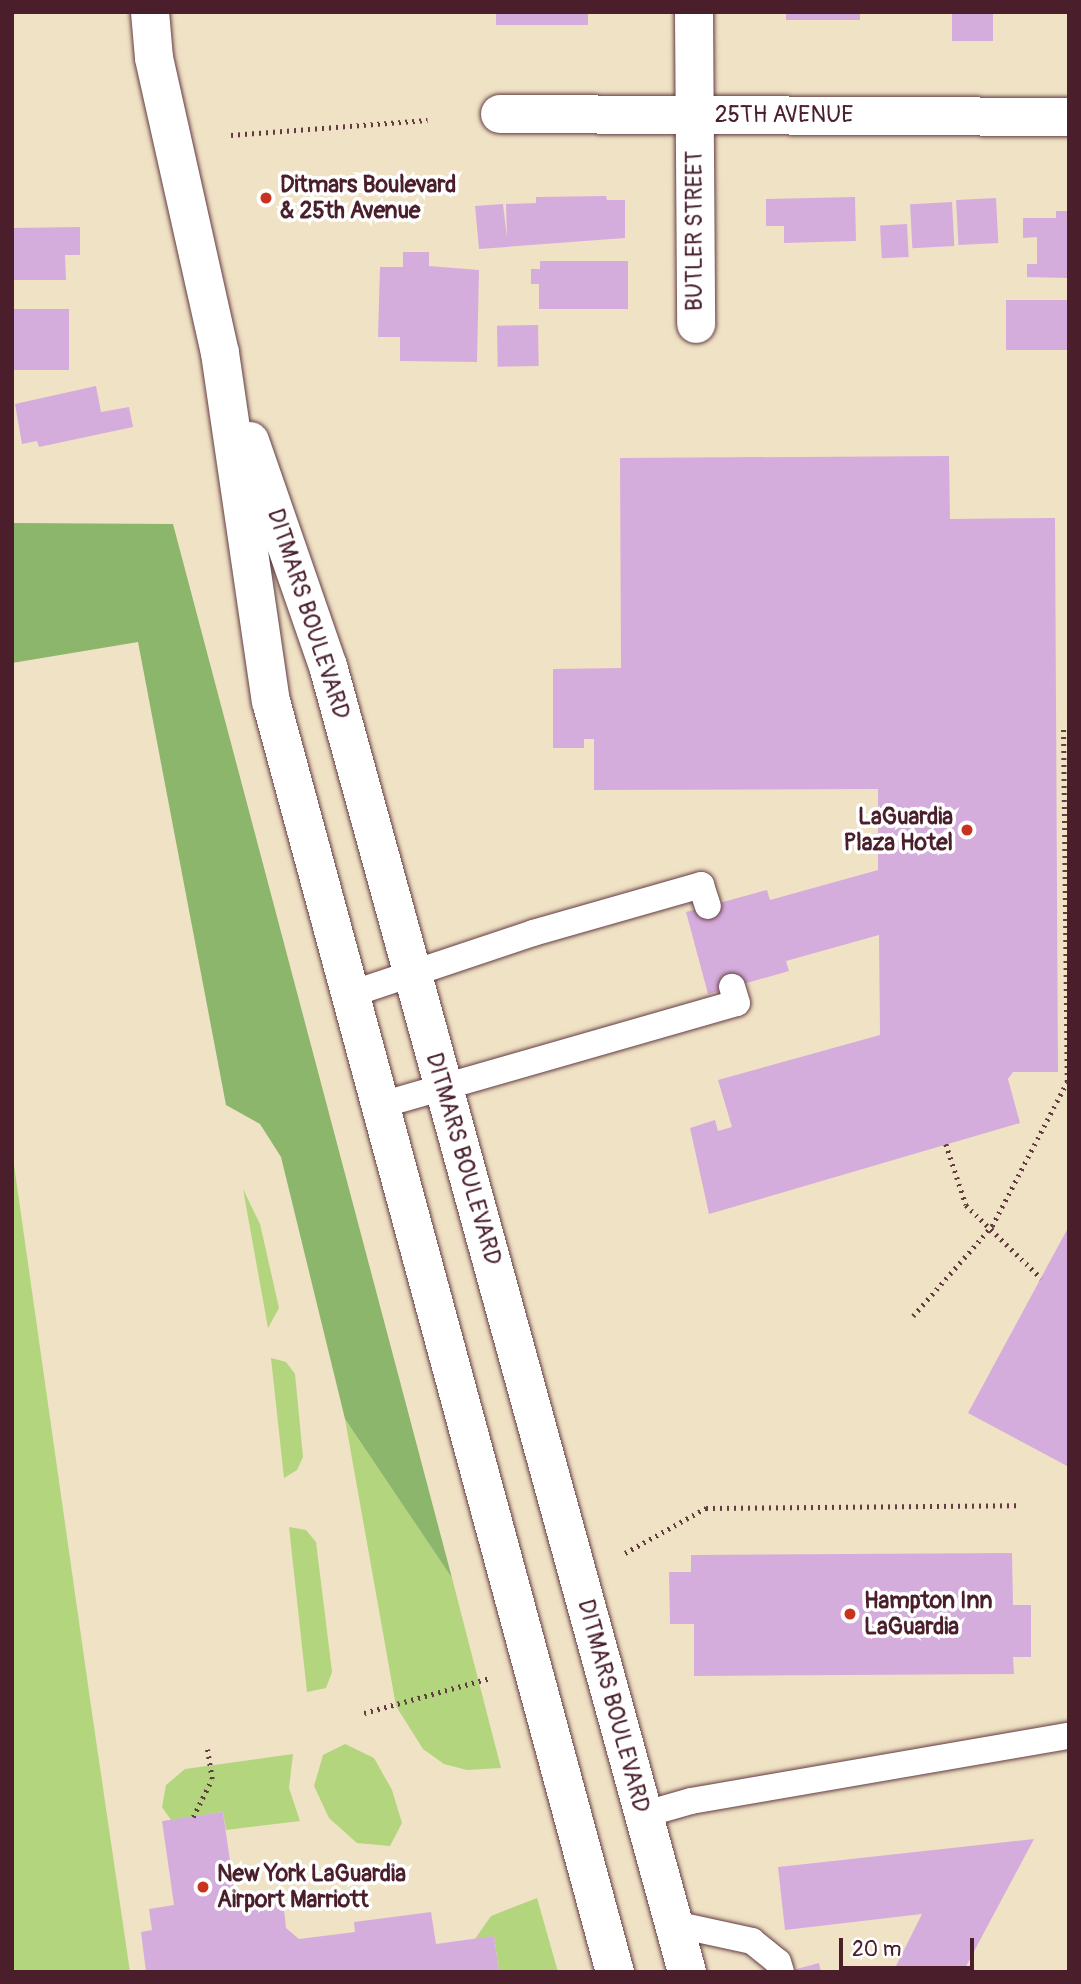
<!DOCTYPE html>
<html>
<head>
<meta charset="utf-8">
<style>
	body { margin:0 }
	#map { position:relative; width:1081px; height:1984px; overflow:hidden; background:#f0e2c5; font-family:Pangolin,sans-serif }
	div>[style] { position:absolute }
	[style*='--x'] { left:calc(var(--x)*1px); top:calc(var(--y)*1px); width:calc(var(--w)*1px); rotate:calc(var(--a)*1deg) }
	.green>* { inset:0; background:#b2d57e }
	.forest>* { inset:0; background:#8db66d }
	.building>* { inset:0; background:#d5addd; transform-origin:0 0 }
	.path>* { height:4.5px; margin-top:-2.25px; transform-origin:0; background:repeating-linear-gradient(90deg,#633c42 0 2px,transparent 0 7px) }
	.roads { filter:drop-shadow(0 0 2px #633c42) drop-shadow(0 0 2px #633c42) }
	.lane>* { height:26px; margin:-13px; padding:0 13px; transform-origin:13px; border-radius:13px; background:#fff }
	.street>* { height:38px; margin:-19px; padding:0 19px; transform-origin:19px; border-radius:19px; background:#fff }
	.secondary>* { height:38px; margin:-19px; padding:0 19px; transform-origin:19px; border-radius:19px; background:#fff }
	.path-bridge>* { height:4.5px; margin-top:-2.25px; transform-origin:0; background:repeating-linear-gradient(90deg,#633c42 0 2px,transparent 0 7px) }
	.dots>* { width:19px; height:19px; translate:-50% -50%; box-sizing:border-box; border:4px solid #fff; border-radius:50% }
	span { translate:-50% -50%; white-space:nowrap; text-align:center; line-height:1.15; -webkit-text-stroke:7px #fff; paint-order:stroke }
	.street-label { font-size:23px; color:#4a1f2b }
	.poi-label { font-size:23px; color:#4a1f2b; font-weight:700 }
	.left { translate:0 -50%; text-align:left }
	.right { translate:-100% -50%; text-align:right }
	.frame { position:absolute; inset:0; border:14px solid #4a1f2b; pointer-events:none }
	.scale { position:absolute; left:839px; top:1938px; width:135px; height:32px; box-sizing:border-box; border:4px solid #4a1f2b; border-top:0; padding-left:9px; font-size:21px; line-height:24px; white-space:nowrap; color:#4a1f2b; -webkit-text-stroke:5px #fff; paint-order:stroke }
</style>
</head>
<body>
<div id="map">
	<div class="green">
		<div style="clip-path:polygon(12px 1151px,92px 1713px,130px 1972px,12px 1972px)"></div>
		<div style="clip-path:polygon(243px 1189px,260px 1224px,279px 1308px,268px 1328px)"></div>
		<div style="clip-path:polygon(271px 1358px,286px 1362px,295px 1374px,303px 1457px,297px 1470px,284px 1478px)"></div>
		<div style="clip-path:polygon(345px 1419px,452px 1578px,501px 1768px,467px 1770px,444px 1764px,423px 1749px,396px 1706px)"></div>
		<div style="clip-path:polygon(289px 1527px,306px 1530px,316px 1542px,332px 1672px,326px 1688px,307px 1692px)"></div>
		<div style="clip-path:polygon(345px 1744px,374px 1758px,392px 1790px,402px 1823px,390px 1846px,357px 1843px,329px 1818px,314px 1786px,323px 1755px)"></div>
		<div style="clip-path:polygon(293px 1754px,289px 1788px,300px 1821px,226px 1830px,223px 1812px,171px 1820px,162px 1807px,166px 1785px,185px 1769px)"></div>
		<div style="clip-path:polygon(537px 1898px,558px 1972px,499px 1972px,494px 1936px,475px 1939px,491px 1916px)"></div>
	</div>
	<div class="forest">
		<div style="clip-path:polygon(12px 523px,173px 524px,452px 1578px,345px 1419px,281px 1157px,260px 1124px,226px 1105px,138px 642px,12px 663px)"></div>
	</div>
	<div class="building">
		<div style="left:496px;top:12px;width:92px;height:13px"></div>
		<div style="left:786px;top:12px;width:74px;height:8px"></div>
		<div style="left:952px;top:12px;width:41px;height:29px"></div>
		<div style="clip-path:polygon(606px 196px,607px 200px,625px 200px,625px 238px,479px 249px,475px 206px,503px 204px,507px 238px,506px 204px,536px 203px,536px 197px)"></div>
		<div style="clip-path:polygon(855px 197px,856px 241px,784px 243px,784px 226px,766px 226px,766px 199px)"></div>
		<div style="left:996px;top:198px;width:45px;height:40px;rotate:87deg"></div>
		<div style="left:952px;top:202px;width:44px;height:42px;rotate:87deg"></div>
		<div style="clip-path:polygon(1056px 211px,1069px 211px,1067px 278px,1027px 277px,1027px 264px,1037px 264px,1037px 237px,1023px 238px,1023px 218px,1056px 218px)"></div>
		<div style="left:907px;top:224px;width:33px;height:27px;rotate:87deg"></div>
		<div style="clip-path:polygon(80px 227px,80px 255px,65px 255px,66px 280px,12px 280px,12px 228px)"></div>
		<div style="clip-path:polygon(403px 252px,429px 252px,429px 266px,479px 270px,477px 362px,400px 361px,400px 337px,378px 337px,380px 267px,403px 267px)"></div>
		<div style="clip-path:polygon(540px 261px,628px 261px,628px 309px,539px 309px,539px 284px,531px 284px,531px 269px,540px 269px)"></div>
		<div style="left:1006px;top:300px;width:63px;height:50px"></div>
		<div style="left:12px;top:309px;width:57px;height:61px"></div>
		<div style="left:538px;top:325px;width:41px;height:41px;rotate:89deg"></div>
		<div style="clip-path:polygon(96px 386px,101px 412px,129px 407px,133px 427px,39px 447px,37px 441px,22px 444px,15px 404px)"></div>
		<div style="clip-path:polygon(949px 456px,950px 519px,1055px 518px,1058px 1072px,1013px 1072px,1008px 1079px,1020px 1123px,709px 1214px,690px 1128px,715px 1120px,718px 1131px,732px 1127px,718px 1080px,880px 1035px,879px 935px,786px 961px,789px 971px,708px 994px,686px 912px,767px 890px,770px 900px,878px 870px,878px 789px,594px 790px,594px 739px,584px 739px,584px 748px,553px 748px,553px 669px,621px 668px,620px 458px)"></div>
		<div style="clip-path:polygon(1069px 1226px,1069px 1467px,968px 1413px)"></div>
		<div style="clip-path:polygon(1012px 1553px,1013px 1605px,1031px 1605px,1031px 1657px,1013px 1657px,1014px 1674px,694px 1676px,694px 1624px,670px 1624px,669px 1572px,691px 1572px,691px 1555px)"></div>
		<div style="clip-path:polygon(223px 1812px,235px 1896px,261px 1892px,284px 1909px,286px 1928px,299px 1939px,355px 1932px,354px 1922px,431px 1912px,436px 1944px,494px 1936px,499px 1972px,146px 1972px,141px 1932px,152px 1930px,149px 1909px,174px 1905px,162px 1821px)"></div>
		<div style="clip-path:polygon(1034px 1839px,963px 1972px,893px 1972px,922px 1914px,785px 1930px,778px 1867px)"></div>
		<div style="clip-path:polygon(819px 1963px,821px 1972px,789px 1972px,789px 1971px)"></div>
	</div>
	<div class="path">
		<div style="--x:231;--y:135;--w:197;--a:-4.4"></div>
		<div style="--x:913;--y:1316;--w:120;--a:-48.7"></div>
		<div style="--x:992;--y:1226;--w:162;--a:-62.5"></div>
		<div style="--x:1067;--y:1082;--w:355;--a:-90.6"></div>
		<div style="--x:625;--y:1553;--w:93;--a:-29.1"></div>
		<div style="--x:706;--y:1508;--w:315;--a:-0.5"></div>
		<div style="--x:364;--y:1713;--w:131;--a:-15.5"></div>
		<div style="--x:193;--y:1817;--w:42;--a:-63.4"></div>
		<div style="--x:212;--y:1779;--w:30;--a:-99"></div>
	</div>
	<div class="roads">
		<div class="lane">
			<div style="--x:348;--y:995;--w:195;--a:-18.5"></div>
			<div style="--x:533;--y:933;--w:175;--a:-15.9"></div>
			<div style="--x:701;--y:885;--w:22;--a:72"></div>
			<div style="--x:381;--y:1105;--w:370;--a:-16"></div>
			<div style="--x:737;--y:1003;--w:17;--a:-107"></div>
			<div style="--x:642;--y:1815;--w:51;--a:-15.9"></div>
			<div style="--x:691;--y:1801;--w:384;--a:-9.8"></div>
			<div style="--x:674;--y:1924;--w:80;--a:12.3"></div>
			<div style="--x:752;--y:1941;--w:33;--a:39"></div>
			<div style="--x:778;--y:1962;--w:10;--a:73"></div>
		</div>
		<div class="street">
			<div style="--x:694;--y:12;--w:312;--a:89.6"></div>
			<div style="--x:500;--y:114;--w:569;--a:0.3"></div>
		</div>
		<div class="secondary">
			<div style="--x:150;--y:12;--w:46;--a:85"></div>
			<div style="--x:154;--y:58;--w:302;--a:77.4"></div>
			<div style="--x:220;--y:353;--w:352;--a:81.7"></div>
			<div style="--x:271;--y:701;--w:1317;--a:74.86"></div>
			<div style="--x:250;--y:441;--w:238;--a:70.9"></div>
			<div style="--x:328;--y:666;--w:1354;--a:74.63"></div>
		</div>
	</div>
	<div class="path-bridge">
		<div style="--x:946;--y:1144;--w:64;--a:71.8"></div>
		<div style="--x:966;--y:1205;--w:105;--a:44.2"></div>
	</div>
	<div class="dots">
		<div style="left:266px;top:198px;background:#c8321e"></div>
		<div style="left:967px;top:830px;background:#c8321e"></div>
		<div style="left:850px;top:1614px;background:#c8321e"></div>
		<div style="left:203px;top:1887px;background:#c8321e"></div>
	</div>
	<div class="street-label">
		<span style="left:784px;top:115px">25TH AVENUE</span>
		<span style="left:695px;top:231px;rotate:-90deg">BUTLER STREET</span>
		<span style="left:308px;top:614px;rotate:72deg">DITMARS BOULEVARD</span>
		<span style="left:463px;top:1159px;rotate:74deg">DITMARS BOULEVARD</span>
		<span style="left:613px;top:1706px;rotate:75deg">DITMARS BOULEVARD</span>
	</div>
	<div class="poi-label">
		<span class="left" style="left:280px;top:198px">Ditmars Boulevard<br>&amp; 25th Avenue</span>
		<span class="right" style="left:953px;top:830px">LaGuardia<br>Plaza Hotel</span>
		<span class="left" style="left:864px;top:1614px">Hampton Inn<br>LaGuardia</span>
		<span class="left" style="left:217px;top:1887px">New York LaGuardia<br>Airport Marriott</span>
	</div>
	<div class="frame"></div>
	<div class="scale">20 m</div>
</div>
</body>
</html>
